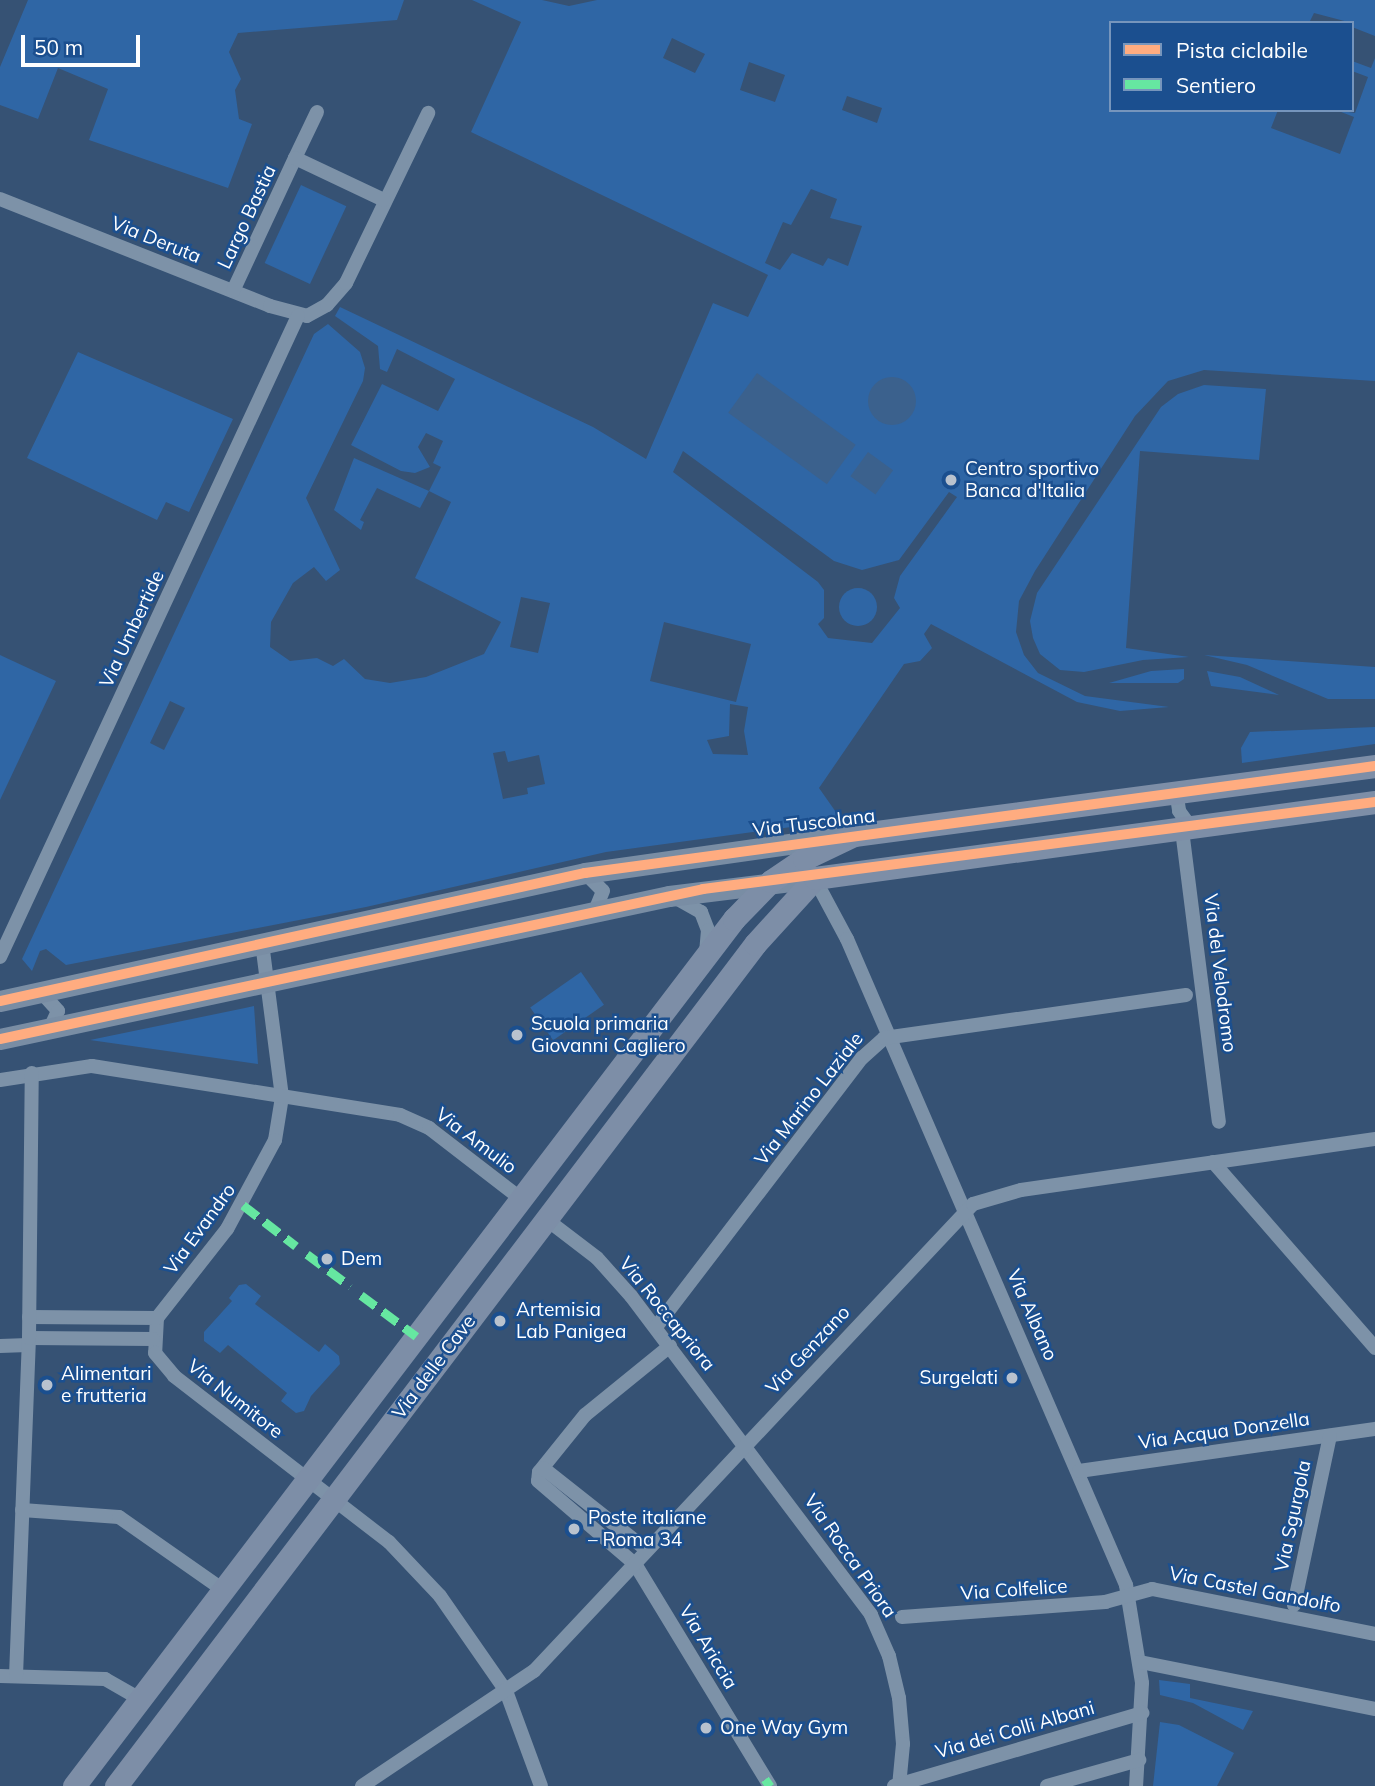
<!DOCTYPE html>
<html>
<head>
<meta charset="utf-8">
<style>
	body { margin:0 }
	#map { position:relative; width:1375px; height:1786px; overflow:hidden; background:#365274; font-family:Mulish,sans-serif }
	div>[style] { position:absolute }
	[style*='--x'] { left:calc(var(--x)*1px); top:calc(var(--y)*1px); width:calc(var(--w)*1px); rotate:calc(var(--a)*1deg) }
	.green>* { inset:0; background:#2f66a5; transform-origin:0 0 }
	.round { border-radius:50% }
	.water>* { inset:0; background:#3b618d; transform-origin:0 0 }
	.minor>* { height:14px; margin:-7px; padding:0 7px; transform-origin:7px; border-radius:7px; background:#7d92a8 }
	.secondary>* { height:21px; margin:-10.5px; padding:0 10.5px; transform-origin:10.5px; border-radius:10.5px; background:#798da4 }
	.primary>* { height:23px; margin:-11.5px; padding:0 11.5px; transform-origin:11.5px; border-radius:11.5px; background:#7d8ea7 }
	.quiet>* { height:9px; margin-top:-4.5px; transform-origin:0; background:repeating-linear-gradient(90deg,#66e7a1 0 18px,transparent 0 27px) }
	.cycleway>* { height:10px; margin:-5px; padding:0 5px; transform-origin:5px; border-radius:5px; background:#ffac80 }
	.dots>* { width:19px; height:19px; translate:-50% -50%; box-sizing:border-box; border:4px solid #1b4f8f; border-radius:50% }
	span { translate:-50% -50%; white-space:nowrap; text-align:center; line-height:1.15; -webkit-text-stroke:5px #1b4f8f; paint-order:stroke }
	.street-label { font-size:19px; color:#fff }
	.poi-label { font-size:19px; color:#fff }
	.left { translate:0 -50%; text-align:left }
	.right { translate:-100% -50%; text-align:right }
	.legend { position:absolute; left:1109px; top:21px; width:245px; height:91px; box-sizing:border-box; background:#1b4f8f; border:2px solid #7695bc; margin:0; padding:9px 12px; list-style:none; font-size:21px; color:#fff }
	.legend li { display:flex; align-items:center; gap:14px; height:35px }
	.legend b { width:35px; border:2px solid #7695bc }
	.scale { position:absolute; left:21px; top:35px; width:119px; height:32px; box-sizing:border-box; border:4px solid #fff; border-top:0; padding-left:9px; font-size:21px; line-height:24px; white-space:nowrap; color:#fff; -webkit-text-stroke:5px #1b4f8f; paint-order:stroke }
</style>
</head>
<body>
<div id="map">
	<div class="green">
		<div style="clip-path:polygon(28px 0,404px 0,397px 20px,238px 33px,229px 52px,241px 79px,235px 90px,239px 119px,252px 124px,228px 188px,89px 140px,108px 89px,58px 68px,38px 119px,0 105px,0 67px)"></div>
		<div style="clip-path:polygon(evenodd,472px 0,542px 0,569px 6px,597px 0,1375px 0,1375px 36px,1352px 27px,1352px 23px,1314px 13px,1309px 23px,1111px 23px,1111px 110px,1278px 110px,1271px 128px,1340px 154px,1354px 117px,1336px 110px,1355px 113px,1368px 77px,1352px 71px,1352px 61px,1371px 68px,1375px 58px,1375px 381px,1204px 370px,1168px 381px,1135px 416px,1035px 571px,1019px 601px,1016px 632px,1024px 655px,1038px 673px,1085px 696px,1169px 707px,1120px 711px,1077px 702px,931px 624px,924px 634px,932px 648px,920px 661px,904px 664px,819px 788px,838px 815px,835px 821px,606px 852px,366px 907px,66px 965px,46px 949px,40px 951px,32px 971px,22px 959px,314px 334px,328px 324px,360px 352px,365px 368px,363px 381px,306px 498px,340px 570px,326px 581px,314px 567px,293px 583px,271px 622px,270px 647px,290px 661px,317px 658px,333px 666px,344px 659px,365px 679px,390px 683px,426px 677px,484px 654px,501px 622px,415px 578px,451px 502px,429px 491px,420px 508px,377px 488px,360px 520px,364px 522px,361px 530px,334px 510px,354px 458px,429px 491px,441px 467px,433px 463px,443px 441px,426px 433px,418px 447px,430px 467px,415px 473px,401px 471px,351px 445px,382px 384px,438px 411px,455px 379px,397px 349px,387px 372px,380px 369px,378px 346px,335px 316px,340px 307px,593px 427px,646px 459px,713px 303px,748px 317px,768px 275px,471px 132px,521px 22px,472px 0,672px 38px,705px 54px,695px 73px,663px 58px,672px 38px,472px 0,749px 62px,785px 75px,775px 102px,740px 90px,749px 62px,472px 0,847px 96px,882px 108px,877px 123px,842px 110px,847px 96px,472px 0,811px 189px,837px 199px,830px 218px,862px 226px,848px 266px,828px 258px,823px 266px,792px 253px,780px 270px,765px 263px,783px 222px,791px 225px,811px 189px,472px 0,683px 451px,834px 561px,862px 570px,899px 560px,949px 492px,957px 497px,900px 576px,894px 598px,900px 608px,872px 643px,828px 638px,818px 624px,824px 618px,824px 590px,818px 582px,673px 472px,683px 451px,472px 0,521px 597px,550px 603px,538px 653px,510px 647px,521px 597px,472px 0,664px 622px,751px 644px,736px 702px,650px 681px,664px 622px,472px 0,170px 701px,185px 708px,164px 750px,150px 743px,170px 701px,472px 0,730px 704px,748px 707px,744px 731px,748px 755px,713px 754px,707px 740px,729px 736px,730px 704px,472px 0,505px 751px,508px 762px,539px 755px,545px 784px,527px 788px,528px 794px,503px 799px,493px 753px,505px 751px)"></div>
		<div style="left:301px;top:185px;width:50px;height:86px;rotate:25deg"></div>
		<div style="clip-path:polygon(78px 352px,233px 419px,189px 512px,166px 502px,157px 520px,27px 458px)"></div>
		<div style="clip-path:polygon(1204px 385px,1266px 389px,1259px 460px,1140px 451px,1126px 648px,1189px 657px,1143px 660px,1084px 672px,1060px 670px,1040px 654px,1033px 638px,1030px 621px,1037px 593px,1161px 407px,1178px 394px)"></div>
		<div class="round" style="left:839px;top:588px;width:38px;height:38px"></div>
		<div style="clip-path:polygon(0 655px,56px 681px,0 800px)"></div>
		<div style="clip-path:polygon(1204px 655px,1375px 667px,1375px 699px,1328px 699px,1247px 665px)"></div>
		<div style="clip-path:polygon(1184px 669px,1184px 679px,1178px 683px,1109px 683px,1151px 671px)"></div>
		<div style="clip-path:polygon(1207px 671px,1240px 677px,1279px 695px,1211px 686px)"></div>
		<div style="clip-path:polygon(1375px 727px,1375px 744px,1242px 763px,1241px 748px,1250px 732px)"></div>
		<div style="left:581px;top:972px;width:40px;height:62px;rotate:55deg"></div>
		<div style="clip-path:polygon(254px 1006px,258px 1064px,90px 1040px,245px 1008px)"></div>
		<div style="clip-path:polygon(246px 1284px,261px 1296px,255px 1304px,319px 1352px,325px 1344px,339px 1356px,340px 1364px,311px 1396px,304px 1411px,296px 1413px,281px 1401px,287px 1393px,228px 1345px,220px 1353px,204px 1341px,204px 1332px,232px 1301px,229px 1298px,239px 1285px)"></div>
		<div style="clip-path:polygon(1159px 1680px,1190px 1684px,1190px 1698px,1253px 1711px,1243px 1730px,1193px 1703px,1160px 1695px)"></div>
		<div style="clip-path:polygon(1160px 1722px,1179px 1725px,1234px 1753px,1217px 1786px,1153px 1786px)"></div>
	</div>
	<div class="water">
		<div style="left:757px;top:373px;width:122px;height:49px;rotate:36deg"></div>
		<div class="round" style="left:868px;top:377px;width:48px;height:48px"></div>
		<div style="left:868px;top:452px;width:31px;height:30px;rotate:36deg"></div>
	</div>
	<div class="minor">
		<div style="--x:295;--y:158;--w:51;--a:-64.4"></div>
		<div style="--x:0;--y:199;--w:290;--a:21.6"></div>
		<div style="--x:270;--y:306;--w:38;--a:15"></div>
		<div style="--x:307;--y:316;--w:23;--a:-29"></div>
		<div style="--x:327;--y:305;--w:29;--a:-49"></div>
		<div style="--x:346;--y:283;--w:189;--a:-64.2"></div>
		<div style="--x:233;--y:291;--w:147;--a:-65"></div>
		<div style="--x:295;--y:158;--w:98;--a:25.3"></div>
		<div style="--x:1176;--y:791;--w:20;--a:81"></div>
		<div style="--x:1179;--y:811;--w:22;--a:54"></div>
		<div style="--x:1182;--y:830;--w:294;--a:82.8"></div>
		<div style="--x:811;--y:872;--w:76;--a:61.8"></div>
		<div style="--x:847;--y:939;--w:704;--a:66.64"></div>
		<div style="--x:1126;--y:1585;--w:99;--a:80.7"></div>
		<div style="--x:1142;--y:1683;--w:103;--a:93.3"></div>
		<div style="--x:585;--y:873;--w:25;--a:45"></div>
		<div style="--x:603;--y:891;--w:22;--a:112"></div>
		<div style="--x:674;--y:897;--w:31;--a:29"></div>
		<div style="--x:701;--y:912;--w:19;--a:69"></div>
		<div style="--x:708;--y:930;--w:24;--a:95"></div>
		<div style="--x:262;--y:943;--w:155;--a:82.6"></div>
		<div style="--x:282;--y:1097;--w:44;--a:99.2"></div>
		<div style="--x:275;--y:1140;--w:101;--a:118.3"></div>
		<div style="--x:227;--y:1229;--w:113;--a:128.2"></div>
		<div style="--x:157;--y:1318;--w:35;--a:93"></div>
		<div style="--x:155;--y:1353;--w:30;--a:50"></div>
		<div style="--x:174;--y:1376;--w:272;--a:37.7"></div>
		<div style="--x:389;--y:1542;--w:74;--a:46.6"></div>
		<div style="--x:440;--y:1596;--w:116;--a:55.2"></div>
		<div style="--x:506;--y:1691;--w:101;--a:69.8"></div>
		<div style="--x:0;--y:957;--w:707;--a:-65.07"></div>
		<div style="--x:42;--y:993;--w:24;--a:48"></div>
		<div style="--x:58;--y:1011;--w:21;--a:115"></div>
		<div style="--x:0;--y:1080;--w:93;--a:-8.7"></div>
		<div style="--x:92;--y:1066;--w:312;--a:9"></div>
		<div style="--x:400;--y:1115;--w:32;--a:24"></div>
		<div style="--x:429;--y:1128;--w:115;--a:37.6"></div>
		<div style="--x:1213;--y:1162;--w:247;--a:48.9"></div>
		<div style="--x:546;--y:1219;--w:64;--a:37.4"></div>
		<div style="--x:597;--y:1258;--w:51;--a:48.2"></div>
		<div style="--x:631;--y:1296;--w:399;--a:53"></div>
		<div style="--x:871;--y:1615;--w:45;--a:66.3"></div>
		<div style="--x:889;--y:1656;--w:43;--a:76.6"></div>
		<div style="--x:899;--y:1698;--w:46;--a:85"></div>
		<div style="--x:903;--y:1744;--w:42;--a:95.4"></div>
		<div style="--x:29;--y:1317;--w:128;--a:0.4"></div>
		<div style="--x:656;--y:1327;--w:339;--a:-52.6"></div>
		<div style="--x:862;--y:1058;--w:30;--a:-42"></div>
		<div style="--x:884;--y:1038;--w:305;--a:-8.1"></div>
		<div style="--x:29;--y:1338;--w:124;--a:0.5"></div>
		<div style="--x:0;--y:1346;--w:28;--a:-2"></div>
		<div style="--x:670;--y:1346;--w:109;--a:140.9"></div>
		<div style="--x:585;--y:1415;--w:73;--a:128.9"></div>
		<div style="--x:539;--y:1472;--w:9;--a:96"></div>
		<div style="--x:538;--y:1481;--w:128;--a:40.6"></div>
		<div style="--x:635;--y:1564;--w:260;--a:58.7"></div>
		<div style="--x:543;--y:1468;--w:132;--a:38.3"></div>
		<div style="--x:1079;--y:1471;--w:299;--a:-8.1"></div>
		<div style="--x:22;--y:1510;--w:97;--a:4.1"></div>
		<div style="--x:119;--y:1517;--w:126;--a:35"></div>
		<div style="--x:1294;--y:1605;--w:173;--a:-78"></div>
		<div style="--x:902;--y:1617;--w:204;--a:-4.2"></div>
		<div style="--x:1105;--y:1602;--w:49;--a:-15.5"></div>
		<div style="--x:1152;--y:1589;--w:227;--a:11.4"></div>
		<div style="--x:1140;--y:1662;--w:240;--a:11.3"></div>
		<div style="--x:0;--y:1676;--w:105;--a:1.6"></div>
		<div style="--x:105;--y:1679;--w:40;--a:29.7"></div>
		<div style="--x:16;--y:1676;--w:338;--a:-87.8"></div>
		<div style="--x:29;--y:1338;--w:265;--a:-89.4"></div>
		<div style="--x:362;--y:1786;--w:207;--a:-33.8"></div>
		<div style="--x:534;--y:1671;--w:641;--a:-46.77"></div>
		<div style="--x:973;--y:1204;--w:50;--a:-16.3"></div>
		<div style="--x:1021;--y:1190;--w:358;--a:-8.2"></div>
		<div style="--x:894;--y:1786;--w:259;--a:-16.4"></div>
		<div style="--x:1047;--y:1786;--w:96;--a:-15.8"></div>
	</div>
	<div class="secondary">
		<div style="--x:0;--y:1001;--w:599;--a:-12.34"></div>
		<div style="--x:585;--y:873;--w:263;--a:-8.1"></div>
		<div style="--x:0;--y:1039;--w:684;--a:-12.07"></div>
		<div style="--x:669;--y:896;--w:147;--a:-7"></div>
	</div>
	<div class="primary">
		<div style="--x:74;--y:1786;--w:1090;--a:-52.72"></div>
		<div style="--x:734;--y:919;--w:53;--a:-45.8"></div>
		<div style="--x:771;--y:881;--w:40;--a:-34"></div>
		<div style="--x:804;--y:859;--w:55;--a:-25.6"></div>
		<div style="--x:854;--y:835;--w:526;--a:-7.54"></div>
		<div style="--x:116;--y:1786;--w:1057;--a:-52.8"></div>
		<div style="--x:755;--y:944;--w:89;--a:-47.7"></div>
		<div style="--x:815;--y:878;--w:565;--a:-7.73"></div>
	</div>
	<div class="quiet">
		<div style="--x:243;--y:1205;--w:67;--a:37.7"></div>
		<div style="--x:307;--y:1254;--w:54;--a:36.7"></div>
		<div style="--x:361;--y:1295;--w:69;--a:36.7"></div>
		<div style="--x:765;--y:1779;--w:9;--a:54"></div>
	</div>
	<div class="cycleway">
		<div style="--x:0;--y:1001;--w:599;--a:-12.34"></div>
		<div style="--x:585;--y:873;--w:797;--a:-7.71"></div>
		<div style="--x:0;--y:1039;--w:719;--a:-12.04"></div>
		<div style="--x:703;--y:889;--w:678;--a:-7.38"></div>
	</div>
	<div class="dots">
		<div style="left:951px;top:480px;background:#b9c2ce"></div>
		<div style="left:517px;top:1035px;background:#b9c2ce"></div>
		<div style="left:327px;top:1259px;background:#b9c2ce"></div>
		<div style="left:500px;top:1321px;background:#b9c2ce"></div>
		<div style="left:1012px;top:1378px;background:#b9c2ce"></div>
		<div style="left:47px;top:1385px;background:#b9c2ce"></div>
		<div style="left:574px;top:1529px;background:#b9c2ce"></div>
		<div style="left:706px;top:1728px;background:#b9c2ce"></div>
	</div>
	<div class="street-label">
		<span style="left:247px;top:217px;rotate:-65deg">Largo Bastia</span>
		<span style="left:156px;top:240px;rotate:22deg">Via Deruta</span>
		<span style="left:132px;top:629px;rotate:-65deg">Via Umbertide</span>
		<span style="left:814px;top:823px;rotate:-7deg">Via Tuscolana</span>
		<span style="left:1220px;top:973px;rotate:83deg">Via del Velodromo</span>
		<span style="left:809px;top:1099px;rotate:-52deg">Via Marino Laziale</span>
		<span style="left:476px;top:1141px;rotate:37deg">Via Amulio</span>
		<span style="left:200px;top:1229px;rotate:-54deg">Via Evandro</span>
		<span style="left:667px;top:1314px;rotate:51deg">Via Roccapriora</span>
		<span style="left:1032px;top:1315px;rotate:66deg">Via Albano</span>
		<span style="left:808px;top:1350px;rotate:-47deg">Via Genzano</span>
		<span style="left:434px;top:1367px;rotate:-53deg">Via delle Cave</span>
		<span style="left:235px;top:1399px;rotate:38deg">Via Numitore</span>
		<span style="left:1224px;top:1431px;rotate:-8deg">Via Acqua Donzella</span>
		<span style="left:1293px;top:1516px;rotate:-78deg">Via Sgurgola</span>
		<span style="left:850px;top:1556px;rotate:55deg">Via Rocca Priora</span>
		<span style="left:1014px;top:1590px;rotate:-4deg">Via Colfelice</span>
		<span style="left:1255px;top:1590px;rotate:11deg">Via Castel Gandolfo</span>
		<span style="left:708px;top:1647px;rotate:59deg">Via Ariccia</span>
		<span style="left:1015px;top:1730px;rotate:-16deg">Via dei Colli Albani</span>
	</div>
	<div class="poi-label">
		<span class="left" style="left:965px;top:480px">Centro sportivo<br>Banca d'Italia</span>
		<span class="left" style="left:531px;top:1035px">Scuola primaria<br>Giovanni Cagliero</span>
		<span class="left" style="left:341px;top:1259px">Dem</span>
		<span class="left" style="left:516px;top:1321px">Artemisia<br>Lab Panigea</span>
		<span class="left" style="left:61px;top:1385px">Alimentari<br>e frutteria</span>
		<span class="right" style="left:998px;top:1378px">Surgelati</span>
		<span class="left" style="left:588px;top:1529px">Poste italiane<br>– Roma 34</span>
		<span class="left" style="left:720px;top:1728px">One Way Gym</span>
	</div>
	<ul class="legend">
	<li><b style="height:9px;background:#ffac80"></b>Pista ciclabile</li>
	<li><b style="height:9px;background:#66e7a1"></b>Sentiero</li>
	</ul>
	<div class="scale">50 m</div>
</div>
</body>
</html>
